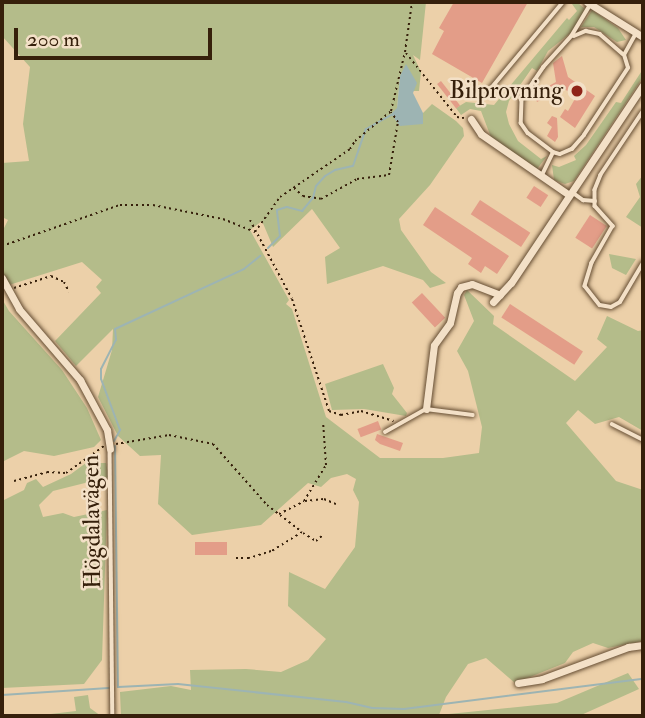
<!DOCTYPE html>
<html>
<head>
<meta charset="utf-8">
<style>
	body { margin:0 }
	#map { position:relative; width:645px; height:718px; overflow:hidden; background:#ecd0a9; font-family:"IM FELL Double Pica",serif }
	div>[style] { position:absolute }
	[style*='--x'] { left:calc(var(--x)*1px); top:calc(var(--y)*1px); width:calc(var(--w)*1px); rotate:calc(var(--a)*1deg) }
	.green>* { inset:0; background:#b4bc8a }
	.water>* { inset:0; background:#9db4b3 }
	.stream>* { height:2px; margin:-1px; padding:0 1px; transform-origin:1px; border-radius:1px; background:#9db4b3 }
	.building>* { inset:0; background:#e39d88; transform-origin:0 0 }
	.path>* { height:2px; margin-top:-1px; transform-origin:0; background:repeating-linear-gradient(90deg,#36200b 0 2px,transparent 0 5.5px) }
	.roads { filter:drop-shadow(0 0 2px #644c32) drop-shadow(0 0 2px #644c32) }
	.service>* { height:3.5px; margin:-1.75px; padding:0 1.75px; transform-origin:1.75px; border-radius:1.75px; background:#f3e0c7 }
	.minor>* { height:7px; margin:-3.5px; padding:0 3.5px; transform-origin:3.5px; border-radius:3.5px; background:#f3e0c7 }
	.dots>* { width:19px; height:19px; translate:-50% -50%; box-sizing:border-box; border:4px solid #f3e0c7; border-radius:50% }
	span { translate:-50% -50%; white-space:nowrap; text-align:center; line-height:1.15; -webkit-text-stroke:5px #f3e0c7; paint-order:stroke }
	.poi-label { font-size:24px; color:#36200b }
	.right { translate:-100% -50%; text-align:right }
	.street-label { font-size:24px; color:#36200b }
	.frame { position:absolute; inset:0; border:4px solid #36200b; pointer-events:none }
	.scale { position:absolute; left:14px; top:28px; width:198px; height:32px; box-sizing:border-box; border:4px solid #36200b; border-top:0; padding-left:9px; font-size:21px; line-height:24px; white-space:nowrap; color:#36200b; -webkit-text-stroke:5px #f3e0c7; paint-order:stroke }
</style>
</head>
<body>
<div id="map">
	<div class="green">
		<div style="clip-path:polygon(2px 2px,426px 2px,420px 60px,413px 55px,421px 72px,419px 91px,413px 91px,400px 76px,397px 108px,423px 124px,423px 113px,432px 104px,456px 121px,463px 128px,464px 136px,430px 185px,399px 219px,401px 230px,431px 272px,446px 283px,430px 288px,423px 280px,383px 266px,327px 284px,325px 257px,340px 248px,312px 209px,273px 247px,262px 221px,250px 230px,289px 300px,286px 304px,292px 309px,326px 417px,380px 458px,443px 458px,479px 453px,482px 427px,468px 371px,457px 351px,474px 321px,464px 295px,467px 290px,494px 316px,493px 324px,575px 381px,607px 347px,597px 339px,607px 316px,638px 331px,643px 330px,643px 431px,619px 417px,595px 424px,578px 410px,566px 423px,616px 481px,643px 490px,643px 641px,608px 648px,593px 643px,573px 652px,565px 663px,515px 683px,486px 658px,468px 664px,446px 697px,439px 715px,557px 703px,628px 673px,639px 689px,579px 716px,121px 716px,120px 692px,171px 686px,191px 690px,190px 670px,246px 669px,281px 672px,308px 660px,326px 639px,288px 606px,289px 572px,325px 589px,355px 547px,359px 502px,353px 490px,356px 479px,347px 474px,331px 478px,321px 487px,308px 483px,261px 525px,192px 535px,158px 504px,161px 455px,140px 456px,118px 436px,98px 397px,112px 350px,113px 329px,76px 366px,55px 341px,101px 293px,96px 287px,102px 280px,82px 262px,9px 285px,2px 271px,2px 232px,8px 220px,2px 217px,2px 163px,29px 161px,23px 124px,30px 67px,2px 36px)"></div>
		<div style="clip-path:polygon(578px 3px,585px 9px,573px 31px,548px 51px,537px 71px,532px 68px,509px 101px,506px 112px,509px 124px,518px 141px,541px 159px,547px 156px,537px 169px,492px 140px,481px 111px,470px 109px,461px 115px,456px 108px,466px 102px,494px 105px,567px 18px,569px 20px,577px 11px,572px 4px)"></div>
		<div style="clip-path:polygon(592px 10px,618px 28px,626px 40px,617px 42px,594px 27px,581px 27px)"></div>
		<div style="clip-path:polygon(643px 69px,643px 77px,574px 181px,565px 184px,554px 180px,552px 165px,559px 167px,576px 160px,574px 156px,586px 145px,616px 102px,621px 103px)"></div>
		<div style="clip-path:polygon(643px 175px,643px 228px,626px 217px,640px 197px,636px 184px)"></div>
		<div style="clip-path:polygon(609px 254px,636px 259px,626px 275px,612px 268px)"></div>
		<div style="clip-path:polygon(2px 299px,9px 311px,62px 370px,87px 408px,101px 440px,94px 447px,54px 456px,24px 451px,2px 462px)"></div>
		<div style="clip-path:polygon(383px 364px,394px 388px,392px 394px,407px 413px,406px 416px,364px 409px,332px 410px,325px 384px)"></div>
		<div style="clip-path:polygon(98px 454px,99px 463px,106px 463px,109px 477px,53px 491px,39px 505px,43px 517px,63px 513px,74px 517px,107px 510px,102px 660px,84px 684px,2px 688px,2px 501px,24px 490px,27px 483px,36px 479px,43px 487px,71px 474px)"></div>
		<div style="clip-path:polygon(88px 695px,90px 708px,101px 716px,34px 716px,76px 711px,74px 697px)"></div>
	</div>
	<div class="water">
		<div style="clip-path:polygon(406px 64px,417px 83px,413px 93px,423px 113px,423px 124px,400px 126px,391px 114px,397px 108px,400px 76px)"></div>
	</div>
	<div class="stream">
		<div style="--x:268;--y:248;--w:17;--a:-45"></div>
		<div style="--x:280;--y:236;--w:26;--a:-97"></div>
		<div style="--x:277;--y:210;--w:10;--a:-17"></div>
		<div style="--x:287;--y:207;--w:16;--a:15"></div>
		<div style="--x:302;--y:211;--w:17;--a:-50"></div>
		<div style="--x:313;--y:198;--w:12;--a:-76"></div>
		<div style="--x:316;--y:186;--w:13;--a:-48"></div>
		<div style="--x:325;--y:176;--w:12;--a:-31"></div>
		<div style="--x:335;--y:170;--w:18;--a:-13"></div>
		<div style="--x:353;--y:166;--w:39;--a:-71"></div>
		<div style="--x:366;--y:129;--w:29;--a:-29"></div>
		<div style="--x:114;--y:441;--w:13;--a:-61"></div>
		<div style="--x:120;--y:430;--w:54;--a:-110.4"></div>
		<div style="--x:101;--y:379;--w:10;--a:-90"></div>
		<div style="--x:101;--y:369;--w:33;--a:-63"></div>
		<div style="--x:116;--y:340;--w:11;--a:-95"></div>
		<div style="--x:115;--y:329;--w:142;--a:-24.9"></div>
		<div style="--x:244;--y:269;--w:21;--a:-39"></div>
		<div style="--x:115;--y:446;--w:241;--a:89.3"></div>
		<div style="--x:118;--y:687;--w:60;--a:-2.9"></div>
		<div style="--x:178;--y:684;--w:169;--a:6.1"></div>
		<div style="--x:346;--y:702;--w:27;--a:13"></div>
		<div style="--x:372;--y:708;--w:32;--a:2"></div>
		<div style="--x:404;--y:709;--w:241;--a:-7.2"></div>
		<div style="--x:2;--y:695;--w:107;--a:-3.7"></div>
	</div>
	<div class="building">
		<div style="clip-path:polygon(454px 2px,528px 2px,482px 83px,432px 54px,444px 31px,439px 28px)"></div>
		<div style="clip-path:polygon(562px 56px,568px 77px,595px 96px,575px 128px,560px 117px,565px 109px,568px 111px,576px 97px,563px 88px,537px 102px,534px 94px,556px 82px,553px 63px)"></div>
		<div style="left:441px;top:81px;width:31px;height:5px;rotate:52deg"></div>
		<div style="clip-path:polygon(552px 116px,557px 118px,558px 137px,555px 142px,547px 136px,552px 127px,547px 123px)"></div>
		<div style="left:534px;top:186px;width:17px;height:14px;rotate:33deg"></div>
		<div style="left:480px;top:200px;width:60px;height:17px;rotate:33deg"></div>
		<div style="clip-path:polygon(435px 207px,509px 256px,497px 274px,485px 266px,481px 273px,468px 264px,472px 258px,423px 225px)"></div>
		<div style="left:590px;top:215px;width:20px;height:27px;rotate:33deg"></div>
		<div style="left:422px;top:293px;width:34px;height:14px;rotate:47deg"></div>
		<div style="left:510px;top:304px;width:87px;height:16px;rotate:33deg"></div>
		<div style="left:378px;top:421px;width:9px;height:22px;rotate:69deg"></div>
		<div style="clip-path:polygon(377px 434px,403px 443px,400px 451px,380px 444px,375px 440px)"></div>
		<div style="left:195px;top:542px;width:32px;height:13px"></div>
	</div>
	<div class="path">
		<div style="--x:406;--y:53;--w:82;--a:51.4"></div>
		<div style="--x:457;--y:117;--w:7;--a:8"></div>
		<div style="--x:294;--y:188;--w:12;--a:42"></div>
		<div style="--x:303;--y:196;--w:18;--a:9"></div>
		<div style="--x:321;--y:199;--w:41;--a:-29.1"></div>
		<div style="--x:357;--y:179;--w:32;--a:-7"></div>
		<div style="--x:389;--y:175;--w:54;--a:-80.4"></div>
		<div style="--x:398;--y:122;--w:12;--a:-125"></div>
		<div style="--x:250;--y:220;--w:89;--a:62"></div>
		<div style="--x:292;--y:299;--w:118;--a:71.7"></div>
		<div style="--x:329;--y:411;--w:13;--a:18"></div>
		<div style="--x:341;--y:415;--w:20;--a:-11"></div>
		<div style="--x:361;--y:411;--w:34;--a:17"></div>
		<div style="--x:2;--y:246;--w:125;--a:-19.2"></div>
		<div style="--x:120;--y:205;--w:33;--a:0"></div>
		<div style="--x:153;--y:205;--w:71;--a:11.3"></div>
		<div style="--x:223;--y:219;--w:35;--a:22"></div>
		<div style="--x:255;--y:232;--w:43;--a:-54.5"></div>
		<div style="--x:280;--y:197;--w:85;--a:-34.4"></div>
		<div style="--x:350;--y:149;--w:9;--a:-58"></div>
		<div style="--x:355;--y:141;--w:47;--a:-39.8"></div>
		<div style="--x:391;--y:111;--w:61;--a:-76.7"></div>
		<div style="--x:405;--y:52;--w:50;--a:-82"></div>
		<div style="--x:14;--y:288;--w:39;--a:-18"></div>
		<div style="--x:51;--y:276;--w:14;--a:25"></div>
		<div style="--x:64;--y:282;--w:11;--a:63"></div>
		<div style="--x:116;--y:444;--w:54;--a:-9.6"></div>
		<div style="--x:169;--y:435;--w:45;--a:11.6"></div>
		<div style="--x:213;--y:444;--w:81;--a:48.5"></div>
		<div style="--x:267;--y:505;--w:44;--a:37.6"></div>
		<div style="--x:302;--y:532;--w:36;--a:148"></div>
		<div style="--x:271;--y:551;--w:23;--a:162"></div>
		<div style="--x:249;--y:558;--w:17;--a:180"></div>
		<div style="--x:14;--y:481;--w:34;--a:-15"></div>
		<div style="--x:47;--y:472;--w:19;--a:3"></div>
		<div style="--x:66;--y:473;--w:47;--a:-35.4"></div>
		<div style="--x:305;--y:501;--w:19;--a:-6"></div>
		<div style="--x:324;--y:499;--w:13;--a:23"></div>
		<div style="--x:279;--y:514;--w:28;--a:-27"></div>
		<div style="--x:304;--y:501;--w:42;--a:-58.6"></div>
		<div style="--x:326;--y:465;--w:44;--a:-93.9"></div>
		<div style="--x:303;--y:533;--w:15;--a:32"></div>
		<div style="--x:316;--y:541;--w:8;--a:-40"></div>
	</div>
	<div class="roads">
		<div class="service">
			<div style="--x:590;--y:6;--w:35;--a:121"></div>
			<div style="--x:572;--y:36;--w:42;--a:132.1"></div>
			<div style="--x:544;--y:67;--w:40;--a:124"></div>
			<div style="--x:522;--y:100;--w:23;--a:92"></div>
			<div style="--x:521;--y:123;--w:12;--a:55"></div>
			<div style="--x:528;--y:133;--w:31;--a:37"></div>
			<div style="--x:553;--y:152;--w:7;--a:16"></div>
			<div style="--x:560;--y:154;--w:13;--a:-23"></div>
			<div style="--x:572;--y:149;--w:18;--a:-49"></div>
			<div style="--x:584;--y:135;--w:80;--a:-56.7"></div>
			<div style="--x:628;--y:68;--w:14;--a:-107"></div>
			<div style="--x:624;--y:55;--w:25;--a:-61"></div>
			<div style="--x:574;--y:36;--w:13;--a:-23"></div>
			<div style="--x:586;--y:31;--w:14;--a:12"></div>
			<div style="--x:600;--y:34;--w:30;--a:41"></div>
			<div style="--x:487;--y:93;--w:119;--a:-50.1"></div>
			<div style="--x:643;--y:112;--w:76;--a:123.7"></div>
			<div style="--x:601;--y:175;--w:16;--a:112"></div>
			<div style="--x:595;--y:190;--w:16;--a:90"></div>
			<div style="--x:595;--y:206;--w:27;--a:48"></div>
			<div style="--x:613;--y:226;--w:43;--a:119.6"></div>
			<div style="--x:592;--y:263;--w:24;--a:107"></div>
			<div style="--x:585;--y:286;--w:24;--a:52"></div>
			<div style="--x:600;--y:305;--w:11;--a:10"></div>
			<div style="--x:611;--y:307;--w:10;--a:-29"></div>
			<div style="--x:620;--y:302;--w:45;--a:-59.5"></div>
			<div style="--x:542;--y:175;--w:25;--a:-64"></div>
			<div style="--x:572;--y:192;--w:14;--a:36"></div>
			<div style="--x:583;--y:200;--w:12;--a:5"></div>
			<div style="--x:612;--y:424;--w:35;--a:27"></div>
			<div style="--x:385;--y:432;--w:47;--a:-29.3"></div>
			<div style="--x:426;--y:409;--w:47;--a:7.3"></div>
			<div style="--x:110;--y:449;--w:267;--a:89.4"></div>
		</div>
		<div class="minor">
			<div style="--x:587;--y:2;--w:66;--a:32"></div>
			<div style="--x:471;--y:119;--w:18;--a:56"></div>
			<div style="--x:481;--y:134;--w:107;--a:34.7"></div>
			<div style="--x:2;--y:278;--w:35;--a:61"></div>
			<div style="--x:19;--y:309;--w:94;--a:49.3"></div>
			<div style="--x:80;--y:380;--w:57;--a:61.6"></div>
			<div style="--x:107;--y:430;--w:19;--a:81"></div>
			<div style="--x:493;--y:302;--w:26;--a:-47"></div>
			<div style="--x:511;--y:283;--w:238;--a:-56.3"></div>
			<div style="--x:426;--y:409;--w:64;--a:-82.9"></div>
			<div style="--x:434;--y:345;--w:27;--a:-54"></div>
			<div style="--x:450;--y:323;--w:31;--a:-77"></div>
			<div style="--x:457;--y:293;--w:7;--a:-56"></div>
			<div style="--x:461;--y:287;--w:11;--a:-15"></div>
			<div style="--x:472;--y:284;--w:30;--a:21"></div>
			<div style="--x:518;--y:683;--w:24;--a:-9"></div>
			<div style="--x:542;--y:679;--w:92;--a:-20.4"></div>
			<div style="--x:628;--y:647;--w:15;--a:-8"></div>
		</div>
	</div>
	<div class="dots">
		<div style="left:577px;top:91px;background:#8f2418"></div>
	</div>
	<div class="poi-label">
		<span class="right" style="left:563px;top:91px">Bilprovning</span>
	</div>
	<div class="street-label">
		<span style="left:92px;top:522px;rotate:-91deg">Högdalavägen</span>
	</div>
	<div class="frame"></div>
	<div class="scale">200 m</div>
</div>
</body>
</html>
